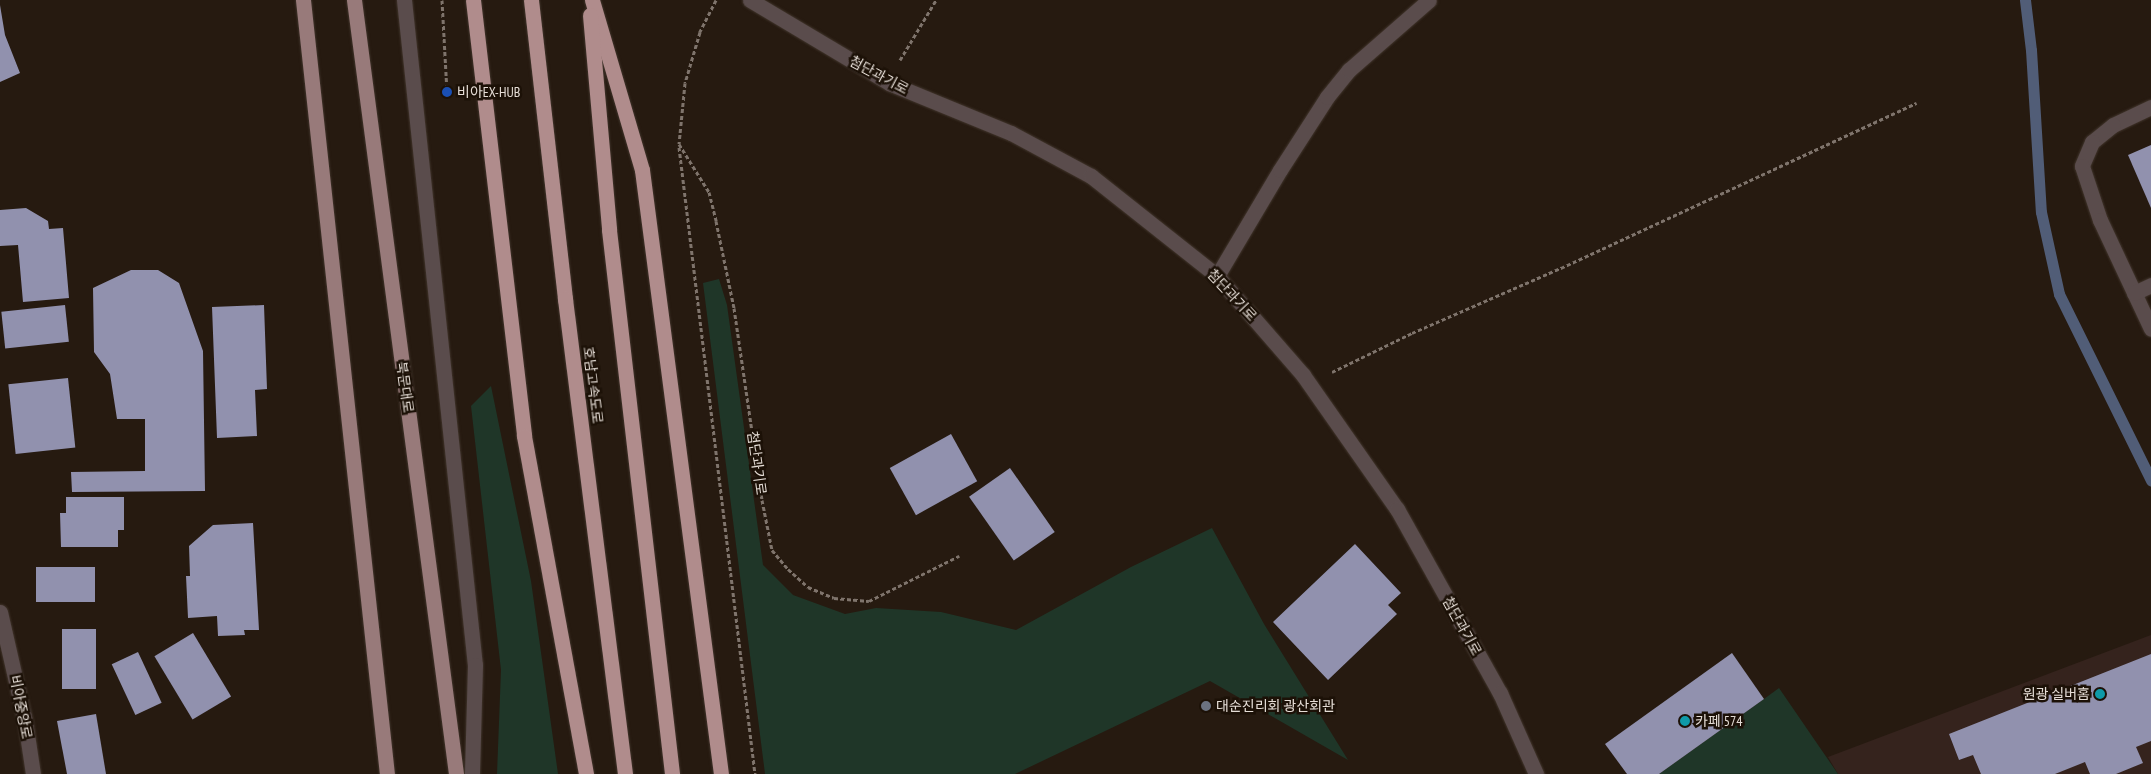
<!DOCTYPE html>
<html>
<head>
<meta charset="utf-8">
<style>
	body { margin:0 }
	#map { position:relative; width:2151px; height:774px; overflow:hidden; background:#261a10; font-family:"PT Sans Narrow","Noto Sans KR",sans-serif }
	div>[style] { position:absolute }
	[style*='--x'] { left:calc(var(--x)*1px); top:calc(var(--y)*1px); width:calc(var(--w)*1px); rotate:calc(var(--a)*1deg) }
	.commercial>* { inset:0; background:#35231d }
	.green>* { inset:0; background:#1f3628 }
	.stream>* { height:11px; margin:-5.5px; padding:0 5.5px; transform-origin:5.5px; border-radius:5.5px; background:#515d77 }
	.building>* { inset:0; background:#9191ae; transform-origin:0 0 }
	.path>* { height:3px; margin-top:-1.5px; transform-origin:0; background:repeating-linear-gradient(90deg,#7f746c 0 4px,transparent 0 6.5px) }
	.roads { filter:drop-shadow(0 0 1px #41352c) drop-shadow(0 0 1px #41352c) }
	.lane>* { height:15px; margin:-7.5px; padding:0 7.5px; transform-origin:7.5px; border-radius:7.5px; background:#5a4c4c }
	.street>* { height:15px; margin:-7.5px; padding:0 7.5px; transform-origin:7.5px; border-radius:7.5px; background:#5a4c4c }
	.primary>* { height:15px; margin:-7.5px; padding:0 7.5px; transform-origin:7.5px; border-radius:7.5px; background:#987a7a }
	.highway>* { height:15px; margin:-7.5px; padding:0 7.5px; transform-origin:7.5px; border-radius:7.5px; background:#b08c8c }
	.dots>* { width:14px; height:14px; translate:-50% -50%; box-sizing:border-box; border:2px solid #1c1107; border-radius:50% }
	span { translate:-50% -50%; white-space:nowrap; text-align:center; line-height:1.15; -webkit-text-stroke:5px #1c1107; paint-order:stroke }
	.street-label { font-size:14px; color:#e5ddd6 }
	.poi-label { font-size:14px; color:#e5ddd6 }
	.left { translate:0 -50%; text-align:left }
	.right { translate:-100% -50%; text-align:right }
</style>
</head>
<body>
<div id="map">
	<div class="commercial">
		<div style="clip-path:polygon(2151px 635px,2151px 774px,1838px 774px,1828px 757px)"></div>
	</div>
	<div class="green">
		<div style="clip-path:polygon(719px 279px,727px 305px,763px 565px,793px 595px,845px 614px,876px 608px,941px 612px,1016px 630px,1131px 567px,1212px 528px,1264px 624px,1348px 760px,1210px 681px,1015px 774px,765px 774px,703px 283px)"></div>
		<div style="clip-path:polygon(491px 386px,531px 581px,558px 774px,497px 774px,501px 670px,471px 406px)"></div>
		<div style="clip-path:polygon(1779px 688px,1838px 774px,1659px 774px,1764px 699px)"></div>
	</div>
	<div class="stream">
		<div style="--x:2025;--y:0;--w:50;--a:83.2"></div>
		<div style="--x:2031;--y:50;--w:162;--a:86.5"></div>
		<div style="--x:2041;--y:212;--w:84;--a:77.6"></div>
		<div style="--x:2059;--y:294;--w:208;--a:63.7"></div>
	</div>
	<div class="building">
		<div style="clip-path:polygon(0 5px,5px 35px,20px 73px,0 82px)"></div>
		<div style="clip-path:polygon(2151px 145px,2151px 208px,2128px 155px)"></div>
		<div style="clip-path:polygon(26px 208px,48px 221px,49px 229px,63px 228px,69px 298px,23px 302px,18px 245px,0 246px,0 210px)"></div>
		<div style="clip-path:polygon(131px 270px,158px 270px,179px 283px,203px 351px,205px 491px,72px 492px,71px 472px,145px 471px,145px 419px,117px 419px,110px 374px,94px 352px,93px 288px)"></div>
		<div style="left:65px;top:305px;width:37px;height:64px;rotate:84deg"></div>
		<div style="clip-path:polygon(264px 305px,267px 389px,255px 390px,257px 436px,217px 438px,212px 307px)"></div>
		<div style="left:68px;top:378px;width:70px;height:60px;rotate:84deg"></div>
		<div style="left:951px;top:434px;width:54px;height:70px;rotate:61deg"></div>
		<div style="left:1010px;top:468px;width:78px;height:50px;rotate:55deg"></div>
		<div style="clip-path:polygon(66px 497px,124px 497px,124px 530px,118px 530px,118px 547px,61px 547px,60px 513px,66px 513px)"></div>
		<div style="clip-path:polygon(253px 523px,259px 630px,244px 630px,245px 635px,218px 636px,217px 616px,188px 618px,186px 576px,190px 576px,189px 546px,213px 525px)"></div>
		<div style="clip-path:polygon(1355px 544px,1401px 593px,1388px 605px,1397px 614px,1328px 680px,1273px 622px)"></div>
		<div style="left:36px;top:567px;width:59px;height:35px"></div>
		<div style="left:62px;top:629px;width:34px;height:60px"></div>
		<div style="left:193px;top:633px;width:74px;height:45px;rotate:59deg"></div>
		<div style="left:138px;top:652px;width:56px;height:29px;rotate:65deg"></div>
		<div style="clip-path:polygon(1732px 653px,1764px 699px,1659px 774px,1627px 774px,1605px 744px)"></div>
		<div style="clip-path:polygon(2151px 654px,2151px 741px,2136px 747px,2143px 763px,2116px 774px,2090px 774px,2085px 762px,2055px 774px,1981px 774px,1973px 755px,1959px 760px,1949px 734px)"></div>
		<div style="clip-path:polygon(96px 714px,106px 774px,67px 774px,57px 721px)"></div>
	</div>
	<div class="path">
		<div style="--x:442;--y:0;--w:92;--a:86.9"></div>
		<div style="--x:716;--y:0;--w:36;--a:117"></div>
		<div style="--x:700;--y:32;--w:53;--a:106.4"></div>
		<div style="--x:685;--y:83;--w:61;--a:95.6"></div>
		<div style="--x:679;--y:144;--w:57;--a:58"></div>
		<div style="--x:709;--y:192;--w:30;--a:76"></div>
		<div style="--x:716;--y:221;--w:89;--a:78.3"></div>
		<div style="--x:734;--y:308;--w:194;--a:81.7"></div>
		<div style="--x:762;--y:500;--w:51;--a:78.7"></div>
		<div style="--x:772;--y:550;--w:25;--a:50"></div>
		<div style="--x:788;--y:569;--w:27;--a:42"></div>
		<div style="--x:808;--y:587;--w:28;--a:23"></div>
		<div style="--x:834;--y:598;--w:35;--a:5"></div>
		<div style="--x:869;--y:601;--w:101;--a:-26.6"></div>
		<div style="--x:900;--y:60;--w:70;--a:-59"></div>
		<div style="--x:679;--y:147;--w:632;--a:83.09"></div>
		<div style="--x:1332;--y:372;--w:89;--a:-26"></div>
		<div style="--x:1412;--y:333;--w:163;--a:-23.6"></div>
		<div style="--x:1561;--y:268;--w:392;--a:-24.9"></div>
	</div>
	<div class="roads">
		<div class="lane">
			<div style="--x:1217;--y:276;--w:123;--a:-59.3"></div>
			<div style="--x:1280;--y:170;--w:87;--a:-57.2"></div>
			<div style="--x:1327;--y:97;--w:35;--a:-51"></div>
			<div style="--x:1349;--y:70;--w:106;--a:-41.2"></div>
		</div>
		<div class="street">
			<div style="--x:404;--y:0;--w:669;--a:83.91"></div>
			<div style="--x:475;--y:665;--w:109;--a:91.6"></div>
			<div style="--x:750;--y:0;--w:162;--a:30.8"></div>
			<div style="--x:889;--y:83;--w:132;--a:22.3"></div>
			<div style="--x:1011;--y:133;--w:91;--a:28.3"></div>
			<div style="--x:1091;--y:176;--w:161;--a:38.4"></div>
			<div style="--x:1217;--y:276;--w:131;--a:49"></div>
			<div style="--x:1303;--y:375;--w:164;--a:55"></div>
			<div style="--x:1397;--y:509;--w:211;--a:60.8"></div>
			<div style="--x:1500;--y:693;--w:89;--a:66"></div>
			<div style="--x:2151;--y:107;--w:42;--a:154.7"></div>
			<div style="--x:2113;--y:125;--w:27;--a:141"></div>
			<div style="--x:2092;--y:142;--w:26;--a:113"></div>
			<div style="--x:2082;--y:166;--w:57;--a:71.6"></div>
			<div style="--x:2100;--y:220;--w:120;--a:64.9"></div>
			<div style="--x:2134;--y:293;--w:19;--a:-25"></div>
			<div style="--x:0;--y:612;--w:112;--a:77.1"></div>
			<div style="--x:25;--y:721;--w:54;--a:81.4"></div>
		</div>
		<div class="primary">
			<div style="--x:303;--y:0;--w:779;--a:83.81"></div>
			<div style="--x:354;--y:0;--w:781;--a:82.49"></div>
		</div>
		<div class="highway">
			<div style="--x:473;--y:0;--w:439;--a:83.3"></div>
			<div style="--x:524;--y:436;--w:344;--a:79.6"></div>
			<div style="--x:531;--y:0;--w:301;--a:83.5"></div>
			<div style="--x:565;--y:299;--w:479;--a:82.8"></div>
			<div style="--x:592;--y:0;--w:177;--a:73.6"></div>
			<div style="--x:642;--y:170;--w:609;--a:82.55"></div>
			<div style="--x:590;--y:15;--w:216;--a:84.9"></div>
			<div style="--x:609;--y:230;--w:548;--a:83.39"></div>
		</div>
	</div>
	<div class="dots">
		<div style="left:447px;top:92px;background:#1a4fb4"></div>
		<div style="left:2100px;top:694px;background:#0f9aa8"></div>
		<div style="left:1206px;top:706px;background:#6b7280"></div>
		<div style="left:1685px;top:721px;background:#0f9aa8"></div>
	</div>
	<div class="street-label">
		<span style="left:879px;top:75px;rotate:28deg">첨단과기로</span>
		<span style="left:1232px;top:295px;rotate:47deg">첨단과기로</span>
		<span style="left:593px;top:385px;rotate:83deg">호남고속도로</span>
		<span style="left:405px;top:387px;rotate:82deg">북문대로</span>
		<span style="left:757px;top:463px;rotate:82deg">첨단과기로</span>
		<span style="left:1462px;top:626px;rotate:61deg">첨단과기로</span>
		<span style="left:21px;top:707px;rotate:79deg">비아중앙로</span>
	</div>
	<div class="poi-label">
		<span class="left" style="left:457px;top:92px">비아EX-HUB</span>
		<span class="right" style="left:2090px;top:694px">원광 실버홈</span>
		<span class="left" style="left:1216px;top:706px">대순진리회 광산회관</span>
		<span class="left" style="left:1695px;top:721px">카페 574</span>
	</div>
</div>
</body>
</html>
